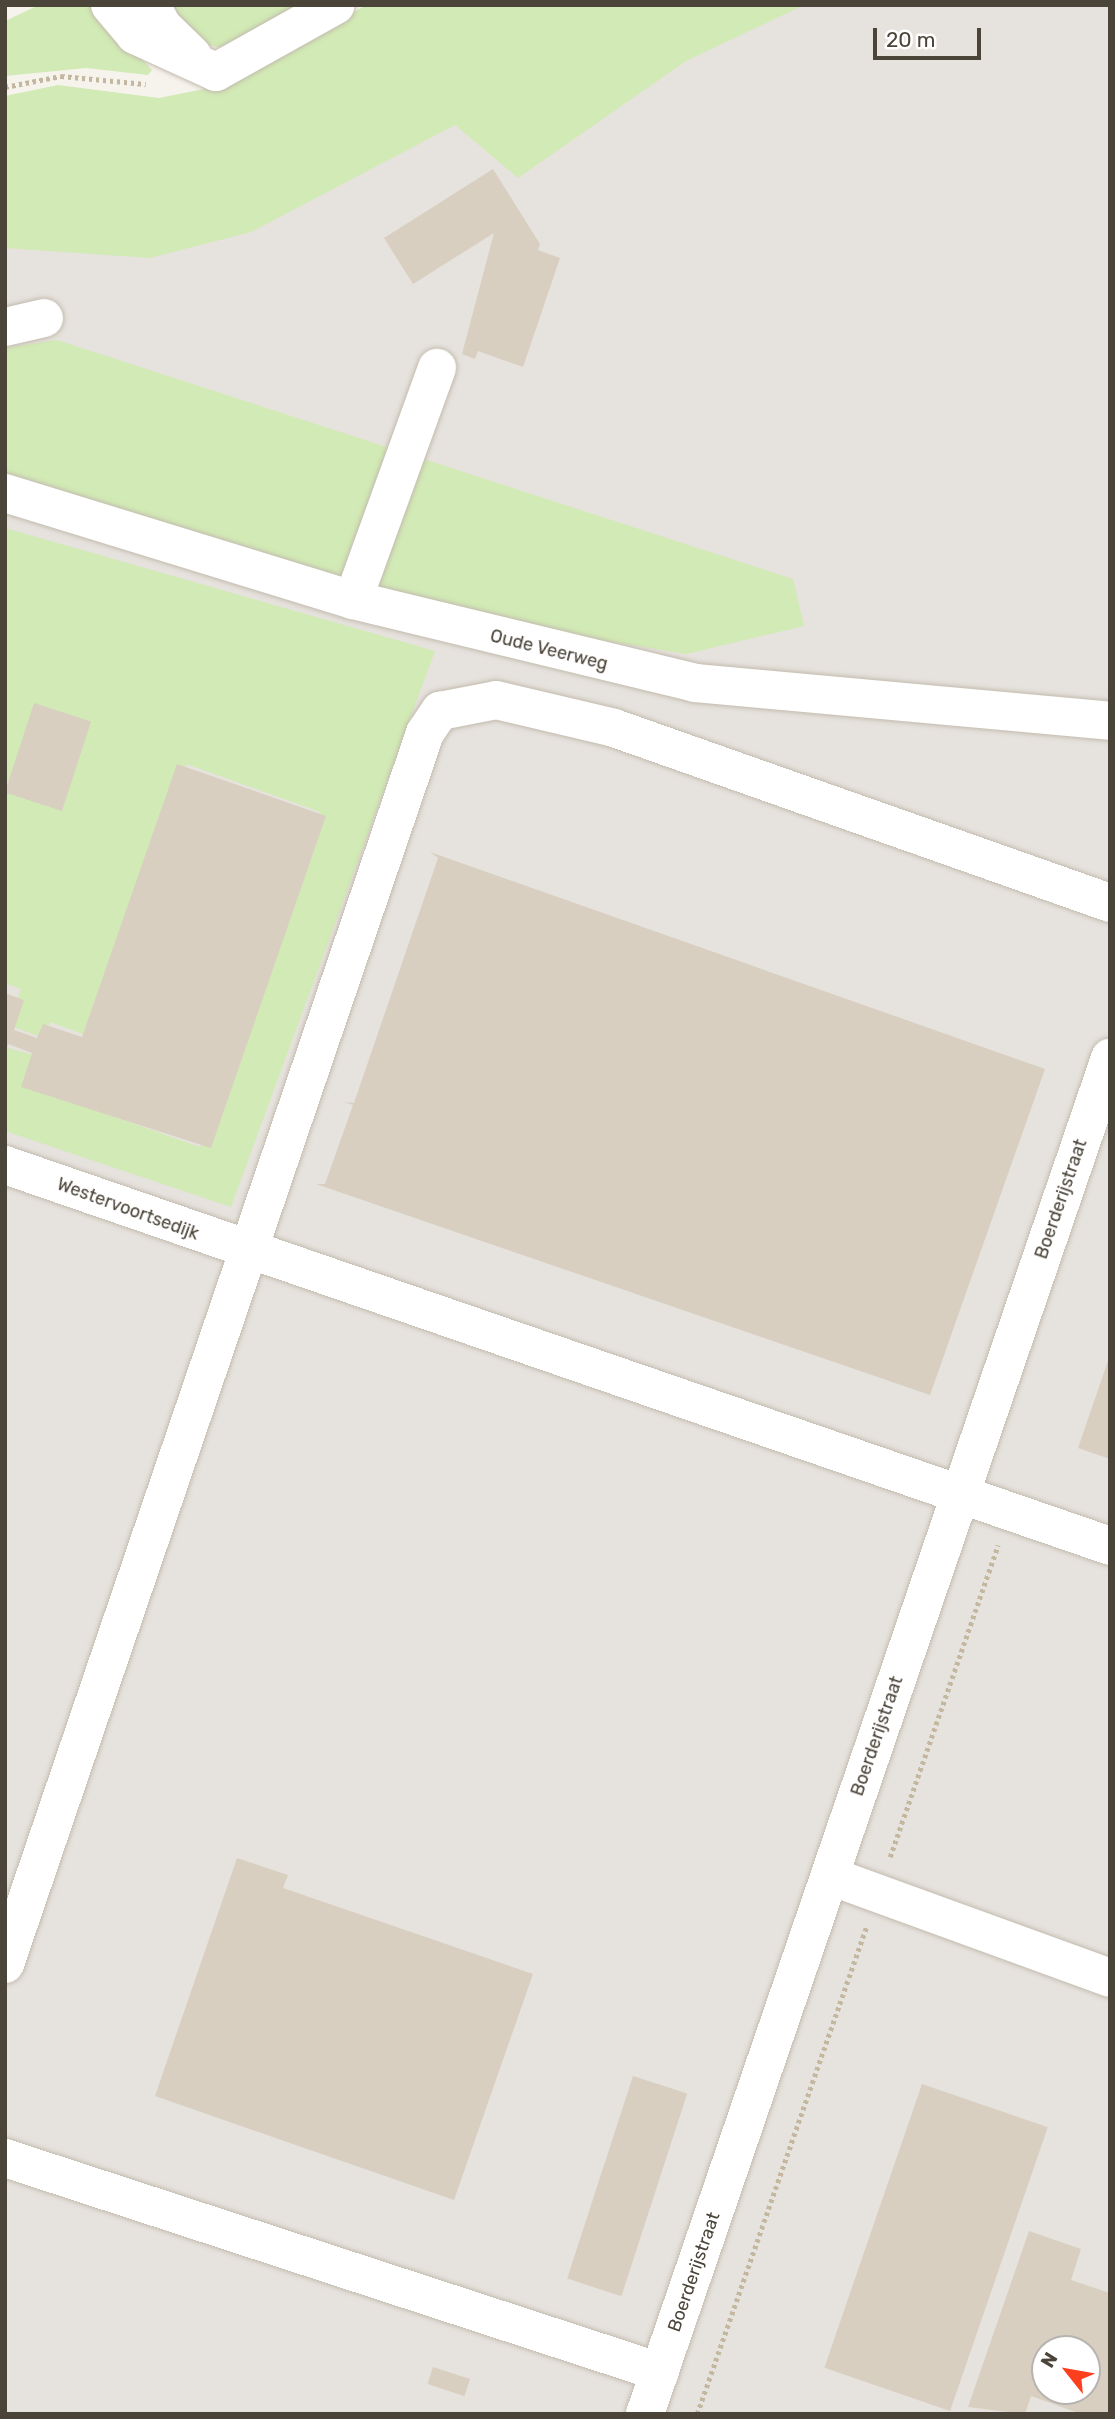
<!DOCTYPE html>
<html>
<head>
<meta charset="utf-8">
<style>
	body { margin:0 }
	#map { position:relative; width:1115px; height:2419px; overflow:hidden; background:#f6f3ec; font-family:Rubik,sans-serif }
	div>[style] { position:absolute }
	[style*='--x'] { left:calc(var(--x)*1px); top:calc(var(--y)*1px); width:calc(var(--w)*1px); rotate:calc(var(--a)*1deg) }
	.industrial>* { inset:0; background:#e6e2dd }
	.green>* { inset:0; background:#d2eab5 }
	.building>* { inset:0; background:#d8cfc1; transform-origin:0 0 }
	.path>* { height:4.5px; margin-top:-2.25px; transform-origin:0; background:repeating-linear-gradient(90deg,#c4b79f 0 3.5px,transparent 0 7px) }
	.roads { filter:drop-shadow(0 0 2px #c2bbae) drop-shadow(0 0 2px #c2bbae) }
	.minor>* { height:38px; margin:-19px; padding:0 19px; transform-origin:19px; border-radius:19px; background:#fff }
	span { translate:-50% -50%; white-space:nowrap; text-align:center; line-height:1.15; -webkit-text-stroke:5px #fff; paint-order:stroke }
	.street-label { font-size:18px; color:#4b4439 }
	.frame { position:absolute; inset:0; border:7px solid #4b4439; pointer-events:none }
	.north { position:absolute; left:1031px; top:2335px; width:70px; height:70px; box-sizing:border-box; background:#fff; border:2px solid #b7b4b0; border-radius:50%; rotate:301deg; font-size:19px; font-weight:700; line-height:28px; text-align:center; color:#4b4439 }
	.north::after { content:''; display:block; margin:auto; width:24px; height:32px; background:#fc3f1d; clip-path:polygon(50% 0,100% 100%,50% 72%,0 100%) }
	.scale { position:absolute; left:873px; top:28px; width:108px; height:32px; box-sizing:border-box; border:4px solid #4b4439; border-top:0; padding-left:9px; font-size:21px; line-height:24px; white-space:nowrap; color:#4b4439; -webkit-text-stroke:5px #fff; paint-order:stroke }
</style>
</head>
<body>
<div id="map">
	<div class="industrial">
		<div style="clip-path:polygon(evenodd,411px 5px,1110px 5px,1110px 2414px,5px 2414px,5px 119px,227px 134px,411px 5px,1045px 2349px,1087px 2349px,1087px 2391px,1045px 2391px,1045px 2349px)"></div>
	</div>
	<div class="green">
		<div style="clip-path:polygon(39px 5px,92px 5px,152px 70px,148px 75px,86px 68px,5px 76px,5px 21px)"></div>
		<div style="clip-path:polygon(162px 5px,309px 5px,230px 50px,192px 41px)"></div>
		<div style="clip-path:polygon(366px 5px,804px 5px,686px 61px,518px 178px,455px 125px,251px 232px,150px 258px,5px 248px,5px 96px,58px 85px,159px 98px,234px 83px)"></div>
		<div style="clip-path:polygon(57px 340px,793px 579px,804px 626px,686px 654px,534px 629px,352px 592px,5px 474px,5px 348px)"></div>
		<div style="clip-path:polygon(5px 528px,435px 651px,231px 1207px,5px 1131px,5px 1047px,37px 1056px,27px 1086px,200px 1147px,320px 812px,186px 764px,88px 1036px,50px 1022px,44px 1038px,8px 1025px,21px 989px,5px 983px)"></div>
	</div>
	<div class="building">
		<div style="clip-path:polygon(493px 169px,540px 244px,538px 250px,560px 258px,523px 367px,478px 351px,475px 359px,462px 354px,494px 233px,413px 284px,384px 238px)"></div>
		<div style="left:34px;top:703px;width:60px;height:94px;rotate:18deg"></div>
		<div style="clip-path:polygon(177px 764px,326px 816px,211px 1148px,21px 1087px,32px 1053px,8px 1044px,5px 1052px,5px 993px,24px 1000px,14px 1030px,37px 1038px,43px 1024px,82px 1037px)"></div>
		<div style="clip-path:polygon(430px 852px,1045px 1069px,930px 1395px,316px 1184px,325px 1184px,353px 1105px,344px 1102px,354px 1103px,438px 858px)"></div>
		<div style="clip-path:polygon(1109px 1358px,1110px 1359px,1110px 1459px,1078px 1448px)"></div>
		<div style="clip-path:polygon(237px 1858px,288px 1875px,283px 1888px,533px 1974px,454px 2200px,155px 2096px)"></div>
		<div style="left:633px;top:2076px;width:57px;height:213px;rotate:18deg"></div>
		<div style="left:922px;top:2084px;width:133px;height:300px;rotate:19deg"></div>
		<div style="clip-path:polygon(evenodd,1029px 2231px,1081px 2249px,1071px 2280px,1110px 2293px,1110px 2414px,1081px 2414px,1031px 2396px,1025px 2414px,968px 2407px,1029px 2231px,1045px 2349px,1087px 2349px,1087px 2391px,1045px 2391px,1045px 2349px)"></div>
		<div style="left:433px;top:2367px;width:39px;height:18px;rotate:18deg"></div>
	</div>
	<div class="path">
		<div style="--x:5;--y:87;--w:57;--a:-11.1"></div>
		<div style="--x:61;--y:76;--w:85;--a:5.4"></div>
		<div style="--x:890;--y:1857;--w:330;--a:-70.9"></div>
		<div style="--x:697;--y:2414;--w:515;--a:-70.83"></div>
	</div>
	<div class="roads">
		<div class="minor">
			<div style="--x:110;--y:5;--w:39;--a:50"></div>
			<div style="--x:135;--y:35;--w:89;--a:24.6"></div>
			<div style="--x:216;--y:72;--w:137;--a:-29.2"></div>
			<div style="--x:151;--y:5;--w:24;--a:62"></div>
			<div style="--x:162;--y:26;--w:42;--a:44"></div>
			<div style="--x:5;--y:327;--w:40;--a:-13"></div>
			<div style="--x:5;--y:493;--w:364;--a:17.1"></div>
			<div style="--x:353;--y:600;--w:352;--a:13.6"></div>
			<div style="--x:695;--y:683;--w:417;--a:5.2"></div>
			<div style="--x:353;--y:600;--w:247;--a:-70.1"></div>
			<div style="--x:5;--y:1165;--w:1169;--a:19.02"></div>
			<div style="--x:830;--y:1876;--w:298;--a:20"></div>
			<div style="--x:5;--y:1964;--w:1301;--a:-71.16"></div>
			<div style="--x:425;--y:733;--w:27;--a:-56"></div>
			<div style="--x:440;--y:711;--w:57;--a:-11.1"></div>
			<div style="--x:496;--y:700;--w:121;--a:13.3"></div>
			<div style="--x:614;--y:728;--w:526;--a:19.43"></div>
			<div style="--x:5;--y:2158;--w:689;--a:18.09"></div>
			<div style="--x:645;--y:2414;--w:1434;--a:-71.07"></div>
		</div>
	</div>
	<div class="street-label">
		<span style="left:549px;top:650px;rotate:14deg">Oude Veerweg</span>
		<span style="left:1061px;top:1199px;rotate:-71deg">Boerderijstraat</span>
		<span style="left:128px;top:1209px;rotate:20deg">Westervoortsedijk</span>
		<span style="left:877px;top:1736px;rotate:-71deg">Boerderijstraat</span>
		<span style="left:694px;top:2272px;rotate:-71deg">Boerderijstraat</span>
	</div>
	<div class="frame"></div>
	<div class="north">N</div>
	<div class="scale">20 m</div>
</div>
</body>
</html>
